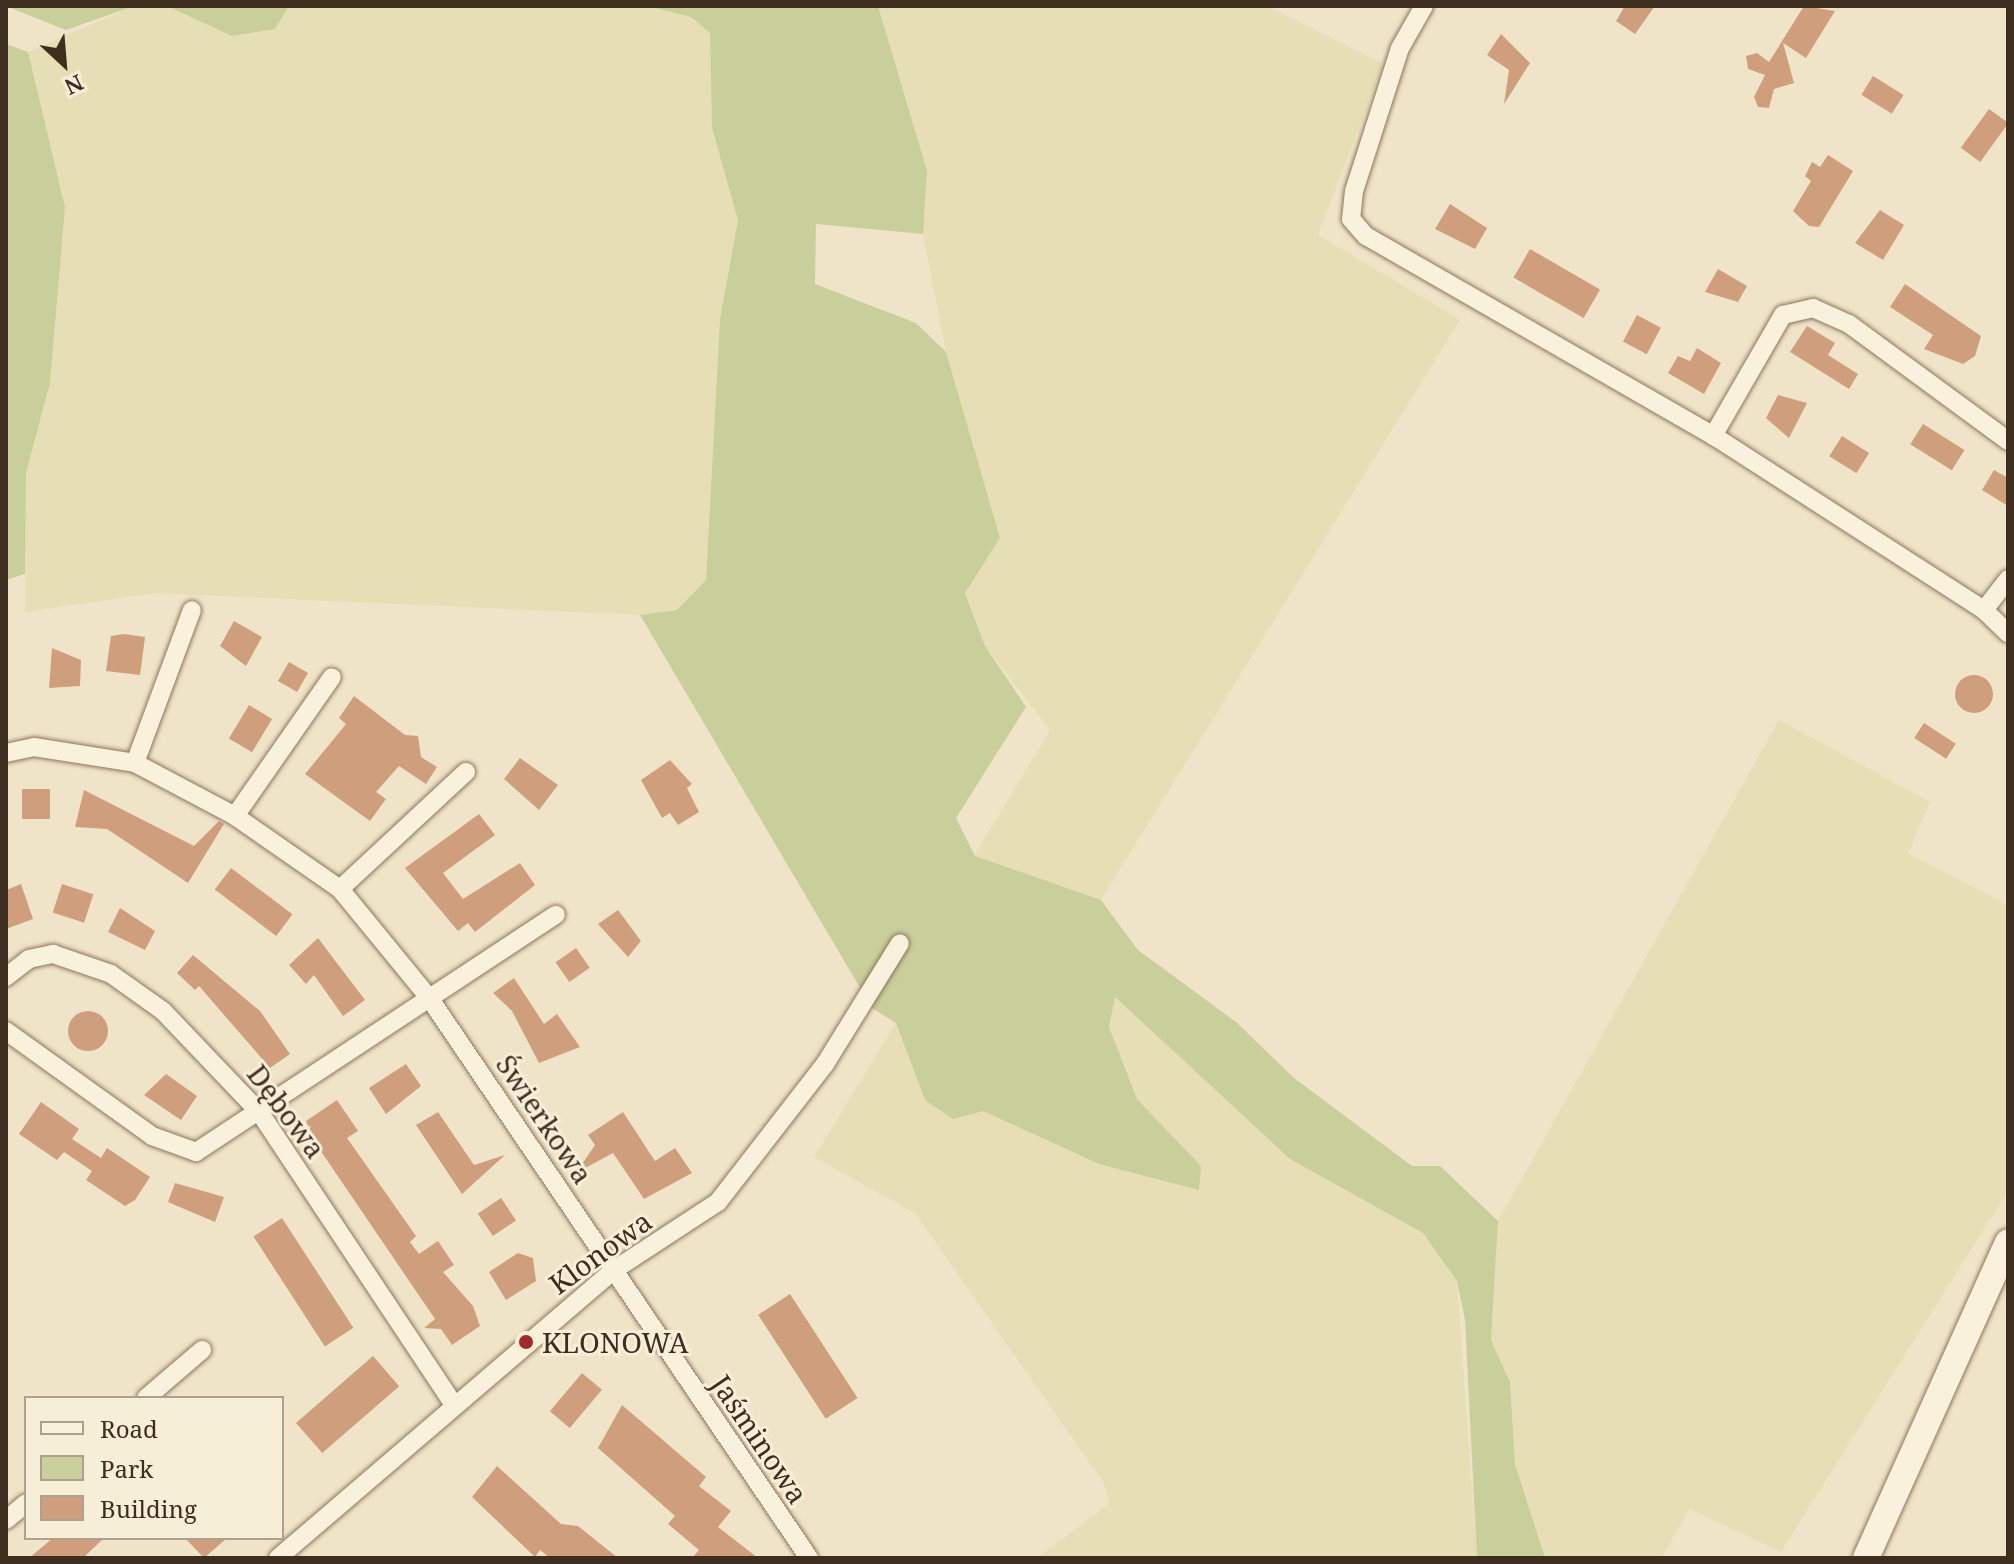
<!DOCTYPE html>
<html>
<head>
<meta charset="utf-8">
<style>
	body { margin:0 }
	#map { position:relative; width:2014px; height:1564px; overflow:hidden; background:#f0e4c8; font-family:"Noto Serif",serif }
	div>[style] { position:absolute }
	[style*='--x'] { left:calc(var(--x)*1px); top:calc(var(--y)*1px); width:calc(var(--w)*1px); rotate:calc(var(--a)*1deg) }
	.farmland>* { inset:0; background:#e6deb5 }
	.green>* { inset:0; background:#c9cf9b }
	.building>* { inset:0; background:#cf9f7d; transform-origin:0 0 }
	.round { border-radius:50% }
	.roads { filter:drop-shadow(0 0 2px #8d765c) drop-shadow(0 0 2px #8d765c) }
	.street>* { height:18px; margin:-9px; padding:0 9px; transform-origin:9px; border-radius:9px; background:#faf1dc }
	.secondary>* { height:26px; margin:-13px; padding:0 13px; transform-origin:13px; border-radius:13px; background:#faf1dc }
	.dots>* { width:22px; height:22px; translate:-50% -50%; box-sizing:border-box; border:4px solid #f7eed8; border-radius:50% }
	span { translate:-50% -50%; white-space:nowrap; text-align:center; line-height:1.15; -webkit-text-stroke:6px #f7eed8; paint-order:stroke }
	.street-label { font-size:28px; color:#3d2e20 }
	.poi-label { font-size:28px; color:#3d2e20 }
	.left { translate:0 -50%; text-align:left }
	.frame { position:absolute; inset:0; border:8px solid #3d2e20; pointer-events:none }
	.legend { position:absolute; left:24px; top:1396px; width:260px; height:144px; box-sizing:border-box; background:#f7eed8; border:2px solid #ada18e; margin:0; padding:10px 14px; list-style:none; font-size:24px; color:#3d2e20 }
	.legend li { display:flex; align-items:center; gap:16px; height:40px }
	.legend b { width:40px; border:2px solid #ada18e }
	.north { position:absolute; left:24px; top:24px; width:80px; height:80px; -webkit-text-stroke:6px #f7eed8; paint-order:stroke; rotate:154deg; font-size:22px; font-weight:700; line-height:32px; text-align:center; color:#3d2e20 }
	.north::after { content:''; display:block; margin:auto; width:28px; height:36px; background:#3d2e20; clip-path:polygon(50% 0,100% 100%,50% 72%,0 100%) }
</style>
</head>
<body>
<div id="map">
	<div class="farmland">
		<div style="clip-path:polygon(134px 6px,167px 6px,232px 36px,275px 29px,289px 6px,647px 6px,692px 17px,710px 33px,712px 128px,738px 220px,720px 319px,706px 580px,677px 610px,640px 615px,156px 593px,25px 612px,26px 473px,50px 383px,65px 207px,28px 52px)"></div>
		<div style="clip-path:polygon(878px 6px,1267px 6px,1383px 64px,1318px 235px,1460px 320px,1101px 900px,974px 856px,1050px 730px,985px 646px,965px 592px,1000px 538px,946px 352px,923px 234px,927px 171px)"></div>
		<div style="clip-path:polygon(1779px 720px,1930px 802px,1908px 853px,2008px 905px,2008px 1191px,1781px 1552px,1690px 1509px,1661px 1558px,1545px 1558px,1515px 1464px,1510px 1382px,1491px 1340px,1498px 1221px)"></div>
		<div style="clip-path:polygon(1114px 996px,1290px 1159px,1423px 1233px,1457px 1281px,1477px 1558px,1037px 1558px,1110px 1503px,1103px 1482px,915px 1213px,814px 1157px,896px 1023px,925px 1100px,983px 1111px,1099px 1164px,1201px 1166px,1137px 1099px,1109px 1027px)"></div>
	</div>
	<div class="green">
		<div style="clip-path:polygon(6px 6px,134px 6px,66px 30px)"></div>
		<div style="clip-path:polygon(167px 6px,289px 6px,275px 29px,232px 36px)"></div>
		<div style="clip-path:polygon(647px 6px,878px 6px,927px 171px,923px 234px,816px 224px,815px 284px,916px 323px,946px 352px,1000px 538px,965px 593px,985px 646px,1026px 707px,956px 818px,975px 856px,1101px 900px,1138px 950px,1236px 1022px,1294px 1078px,1412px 1166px,1440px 1166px,1498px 1221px,1491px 1340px,1510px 1382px,1515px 1464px,1545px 1558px,1477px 1558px,1465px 1320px,1457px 1281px,1423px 1233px,1290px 1159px,1115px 997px,1109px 1027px,1137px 1099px,1201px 1166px,1199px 1190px,1099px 1164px,983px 1111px,953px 1119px,925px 1100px,896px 1023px,872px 1008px,640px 615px,677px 610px,706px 580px,720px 319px,738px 220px,712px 128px,710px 33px,691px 17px)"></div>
		<div style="clip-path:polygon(6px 44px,28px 52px,65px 207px,50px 383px,26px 473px,25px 574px,6px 580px)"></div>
	</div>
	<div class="building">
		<div style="clip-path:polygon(1625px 6px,1655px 6px,1635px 34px,1616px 21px)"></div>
		<div style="clip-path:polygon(1804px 6px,1835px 11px,1806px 58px,1783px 43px,1794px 83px,1774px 89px,1769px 108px,1758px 107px,1754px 97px,1765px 75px,1748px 69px,1746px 56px,1757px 53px,1769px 62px)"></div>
		<div style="clip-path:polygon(1501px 34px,1530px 63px,1504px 104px,1509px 70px,1487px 55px)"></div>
		<div style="left:1873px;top:76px;width:36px;height:22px;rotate:32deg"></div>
		<div style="left:1989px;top:109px;width:24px;height:48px;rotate:36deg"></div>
		<div style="clip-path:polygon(1828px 155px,1853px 171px,1819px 227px,1809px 226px,1793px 211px,1811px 181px,1805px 176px,1812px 162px,1820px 167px)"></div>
		<div style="clip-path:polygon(1450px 204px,1487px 228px,1475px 249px,1435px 229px)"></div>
		<div style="clip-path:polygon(1880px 210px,1904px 225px,1883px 260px,1855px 243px)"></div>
		<div style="left:1530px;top:249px;width:81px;height:33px;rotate:30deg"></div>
		<div style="clip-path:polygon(1718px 269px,1747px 286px,1738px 302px,1705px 292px)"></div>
		<div style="clip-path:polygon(1905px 284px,1981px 336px,1975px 356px,1963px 364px,1924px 349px,1933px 335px,1890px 307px)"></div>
		<div style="left:1637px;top:315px;width:27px;height:30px;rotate:28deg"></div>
		<div style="clip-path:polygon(1807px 326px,1835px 343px,1828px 355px,1858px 374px,1849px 389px,1790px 352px)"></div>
		<div style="clip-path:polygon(1697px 348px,1721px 363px,1704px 394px,1668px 373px,1678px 356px,1690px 361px)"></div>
		<div style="clip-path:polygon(1778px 395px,1807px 403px,1789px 438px,1766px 418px)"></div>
		<div style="left:1923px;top:424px;width:49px;height:24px;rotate:32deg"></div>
		<div style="left:1842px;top:436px;width:32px;height:24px;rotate:32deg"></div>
		<div style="clip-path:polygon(1994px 470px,2008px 478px,2008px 506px,1982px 490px)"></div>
		<div style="clip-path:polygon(234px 621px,262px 637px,246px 666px,220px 646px)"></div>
		<div style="clip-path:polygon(124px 634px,145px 637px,140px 675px,106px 671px,111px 636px)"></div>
		<div style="clip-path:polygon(52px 648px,81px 660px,80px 686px,49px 688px)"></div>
		<div style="left:289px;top:662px;width:22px;height:22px;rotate:30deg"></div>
		<div class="round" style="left:1955px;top:675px;width:38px;height:38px"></div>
		<div style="clip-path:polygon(354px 696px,405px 735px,418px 736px,421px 757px,437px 767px,426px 784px,399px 766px,376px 792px,386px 799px,370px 821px,305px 774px,346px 724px,339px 718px)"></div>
		<div style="left:249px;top:705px;width:27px;height:39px;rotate:31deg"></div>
		<div style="left:1924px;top:723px;width:38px;height:18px;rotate:33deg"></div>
		<div style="clip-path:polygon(520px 758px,558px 785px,539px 810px,504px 779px)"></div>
		<div style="clip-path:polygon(670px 760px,692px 784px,687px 788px,699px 812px,678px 825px,670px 813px,662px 818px,641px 780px)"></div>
		<div style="left:22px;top:789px;width:28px;height:30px"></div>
		<div style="clip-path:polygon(84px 790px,194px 846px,219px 821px,224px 824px,188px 883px,107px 829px,75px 827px)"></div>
		<div style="clip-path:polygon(479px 814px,495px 835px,443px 873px,463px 899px,520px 863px,535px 885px,475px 932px,468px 923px,458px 931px,405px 868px)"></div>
		<div style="left:231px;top:868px;width:77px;height:27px;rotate:37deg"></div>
		<div style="clip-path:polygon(21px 884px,33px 919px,6px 929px,6px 890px)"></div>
		<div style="left:62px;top:884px;width:33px;height:30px;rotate:18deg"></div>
		<div style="clip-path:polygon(120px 908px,155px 931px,145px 950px,108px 932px)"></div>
		<div style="clip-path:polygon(618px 910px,641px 941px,628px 957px,598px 924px)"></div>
		<div style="clip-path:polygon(318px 938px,365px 1000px,343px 1016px,314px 975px,306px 984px,289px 965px)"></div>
		<div style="left:576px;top:948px;width:24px;height:25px;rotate:55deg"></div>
		<div style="clip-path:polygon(193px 955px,260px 1011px,290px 1054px,270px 1068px,199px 986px,195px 990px,177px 973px)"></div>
		<div style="clip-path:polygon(514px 978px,544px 1024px,557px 1014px,580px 1047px,539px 1063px,512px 1011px,493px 993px)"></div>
		<div class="round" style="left:68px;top:1011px;width:40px;height:40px"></div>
		<div style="clip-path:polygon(406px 1064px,421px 1086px,386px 1114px,369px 1088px)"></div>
		<div style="clip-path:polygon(166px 1074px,197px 1096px,181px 1120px,144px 1095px)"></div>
		<div style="clip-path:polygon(337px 1100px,358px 1131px,347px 1138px,416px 1236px,410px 1242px,419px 1254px,438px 1241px,454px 1265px,443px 1272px,473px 1306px,480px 1326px,452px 1345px,441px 1329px,424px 1328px,435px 1319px,316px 1144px,306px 1121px)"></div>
		<div style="clip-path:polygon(41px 1102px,79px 1129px,72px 1139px,101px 1158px,107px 1148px,150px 1177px,135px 1200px,125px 1206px,86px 1180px,92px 1171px,64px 1152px,57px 1160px,19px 1134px)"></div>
		<div style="clip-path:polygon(438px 1112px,474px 1165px,505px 1155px,462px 1194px,416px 1125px)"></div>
		<div style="clip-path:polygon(623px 1112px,655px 1161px,675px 1148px,692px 1173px,644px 1199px,613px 1153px,576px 1173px,595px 1145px,588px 1135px)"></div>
		<div style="clip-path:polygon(175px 1183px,224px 1197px,215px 1222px,168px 1202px)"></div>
		<div style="left:501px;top:1198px;width:27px;height:28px;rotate:56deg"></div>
		<div style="left:282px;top:1218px;width:131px;height:34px;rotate:57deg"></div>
		<div style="clip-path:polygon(518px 1253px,533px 1258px,536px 1281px,506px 1300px,489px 1272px)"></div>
		<div style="left:790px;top:1294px;width:124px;height:38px;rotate:57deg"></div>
		<div style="left:373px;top:1356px;width:40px;height:102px;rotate:49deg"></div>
		<div style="left:582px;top:1373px;width:26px;height:50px;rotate:40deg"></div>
		<div style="clip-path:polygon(622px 1405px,706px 1477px,699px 1486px,731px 1511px,718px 1527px,758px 1558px,692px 1558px,699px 1550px,668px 1524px,675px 1516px,598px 1448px)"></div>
		<div style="clip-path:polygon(497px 1466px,561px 1524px,578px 1526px,618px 1558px,550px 1558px,540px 1550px,535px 1557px,472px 1497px)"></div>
		<div style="clip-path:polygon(53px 1538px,104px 1538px,83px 1558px,29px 1558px)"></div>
		<div style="clip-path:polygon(185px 1538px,227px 1538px,204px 1558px)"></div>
	</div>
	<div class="roads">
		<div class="street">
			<div style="--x:1424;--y:6;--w:48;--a:119.7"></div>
			<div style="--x:1400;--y:48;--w:150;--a:107.8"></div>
			<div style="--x:1354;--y:191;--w:28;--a:96"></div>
			<div style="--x:1351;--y:219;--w:23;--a:49"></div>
			<div style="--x:1366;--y:236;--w:405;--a:29.9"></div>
			<div style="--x:1717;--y:438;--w:318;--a:32.8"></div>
			<div style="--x:1984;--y:610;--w:33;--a:44"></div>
			<div style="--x:1713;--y:436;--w:140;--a:-60"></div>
			<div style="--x:1783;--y:315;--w:31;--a:-13"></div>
			<div style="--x:1813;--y:308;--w:39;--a:24"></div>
			<div style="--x:1849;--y:324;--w:197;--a:36.3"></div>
			<div style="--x:1984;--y:610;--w:39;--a:-52"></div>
			<div style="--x:6;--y:753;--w:29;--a:-12"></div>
			<div style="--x:34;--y:747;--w:102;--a:9"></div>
			<div style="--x:135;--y:763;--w:113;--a:27.9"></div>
			<div style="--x:235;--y:816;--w:128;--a:34.8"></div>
			<div style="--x:340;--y:889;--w:142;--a:50.7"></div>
			<div style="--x:430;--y:999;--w:675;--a:55.86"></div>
			<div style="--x:135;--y:763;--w:163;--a:-69.6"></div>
			<div style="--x:235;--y:816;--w:169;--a:-55.1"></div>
			<div style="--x:340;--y:889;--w:172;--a:-42.9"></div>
			<div style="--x:6;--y:977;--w:29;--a:-38"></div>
			<div style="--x:29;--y:959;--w:25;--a:-12"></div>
			<div style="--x:53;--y:954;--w:61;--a:19"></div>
			<div style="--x:111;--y:974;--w:64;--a:35.4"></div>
			<div style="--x:163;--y:1011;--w:141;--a:46.4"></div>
			<div style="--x:260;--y:1113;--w:351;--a:56.4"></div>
			<div style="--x:6;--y:1031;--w:180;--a:35.7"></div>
			<div style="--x:152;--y:1136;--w:47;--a:20"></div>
			<div style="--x:196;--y:1152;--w:431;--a:-33.4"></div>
			<div style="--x:146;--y:1398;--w:74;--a:-40.6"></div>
			<div style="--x:6;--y:1520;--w:26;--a:-40"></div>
			<div style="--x:278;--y:1558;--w:443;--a:-40.6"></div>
			<div style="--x:614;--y:1270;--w:124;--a:-33.2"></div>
			<div style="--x:718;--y:1202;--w:175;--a:-52.2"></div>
			<div style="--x:825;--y:1064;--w:142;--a:-58.2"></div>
		</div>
		<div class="secondary">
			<div style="--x:1866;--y:1558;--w:346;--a:-65.8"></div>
		</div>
	</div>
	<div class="dots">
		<div style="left:526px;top:1342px;background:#9e2a2b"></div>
	</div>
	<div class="street-label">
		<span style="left:287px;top:1111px;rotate:53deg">Dębowa</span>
		<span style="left:545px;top:1119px;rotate:56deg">Świerkowa</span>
		<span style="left:600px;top:1252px;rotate:-36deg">Klonowa</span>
		<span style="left:760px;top:1439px;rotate:56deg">Jaśminowa</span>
	</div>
	<div class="poi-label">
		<span class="left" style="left:542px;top:1342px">KLONOWA</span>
	</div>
	<div class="frame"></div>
	<ul class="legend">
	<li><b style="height:10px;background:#faf1dc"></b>Road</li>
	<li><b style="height:22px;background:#c9cf9b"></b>Park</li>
	<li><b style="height:22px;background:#cf9f7d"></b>Building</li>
	</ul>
	<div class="north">N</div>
</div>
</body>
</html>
